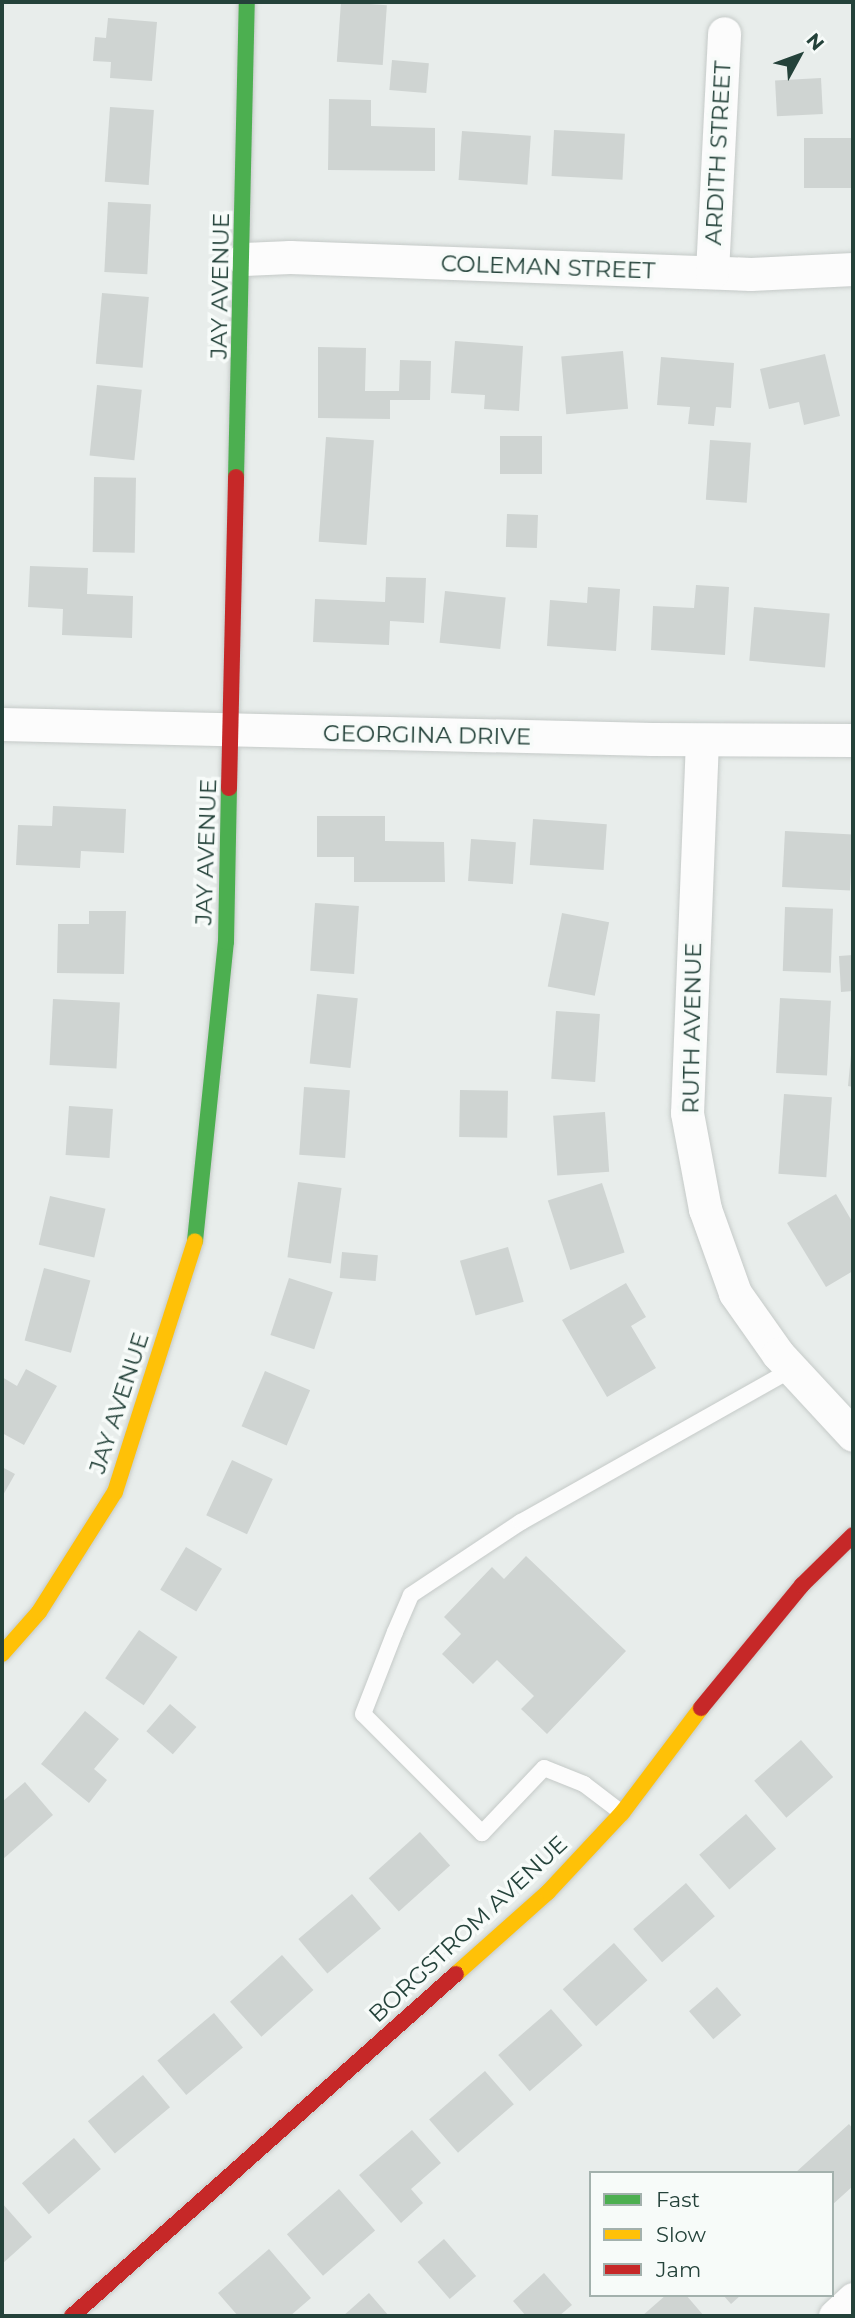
<!DOCTYPE html>
<html>
<head>
<meta charset="utf-8">
<style>
	body { margin:0 }
	#map { position:relative; width:855px; height:2318px; overflow:hidden; background:#e8edeb; font-family:Montserrat,sans-serif }
	div>[style] { position:absolute }
	[style*='--x'] { left:calc(var(--x)*1px); top:calc(var(--y)*1px); width:calc(var(--w)*1px); rotate:calc(var(--a)*1deg) }
	.building>* { inset:0; background:#cfd4d2; transform-origin:0 0 }
	.roads { filter:drop-shadow(0 0 2px #c5cac8) drop-shadow(0 0 2px #c5cac8) }
	.lane>* { height:16px; margin:-8px; padding:0 8px; transform-origin:8px; border-radius:8px; background:#fcfcfc }
	.street>* { height:33px; margin:-16.5px; padding:0 16.5px; transform-origin:16.5px; border-radius:16.5px; background:#fcfcfc }
	.fast>* { height:16px; margin:-8px; padding:0 8px; transform-origin:8px; border-radius:8px; background:#4caf50 }
	.slow>* { height:16px; margin:-8px; padding:0 8px; transform-origin:8px; border-radius:8px; background:#ffc107 }
	.jam>* { height:16px; margin:-8px; padding:0 8px; transform-origin:8px; border-radius:8px; background:#c62828 }
	span { translate:-50% -50%; white-space:nowrap; text-align:center; line-height:1.15; -webkit-text-stroke:7px #f7fbf9; paint-order:stroke }
	.street-label { font-size:23px; color:#24423a }
	.frame { position:absolute; inset:0; border:4px solid #24423a; pointer-events:none }
	.legend { position:absolute; left:589px; top:2171px; width:245px; height:126px; box-sizing:border-box; background:#f7fbf9; border:2px solid #a3b1ad; margin:0; padding:9px 12px; list-style:none; font-size:21px; color:#24423a }
	.legend li { display:flex; align-items:center; gap:14px; height:35px }
	.legend b { width:35px; border:2px solid #a3b1ad }
	.north { position:absolute; left:764px; top:21px; width:70px; height:70px; -webkit-text-stroke:5px #f7fbf9; paint-order:stroke; rotate:49deg; font-size:19px; font-weight:700; line-height:28px; text-align:center; color:#24423a }
	.north::after { content:''; display:block; margin:auto; width:24px; height:32px; background:#24423a; clip-path:polygon(50% 0,100% 100%,50% 72%,0 100%) }
</style>
</head>
<body>
<div id="map">
	<div class="building">
		<div style="left:341px;top:2px;width:46px;height:60px;rotate:4deg"></div>
		<div style="clip-path:polygon(108px 18px,157px 22px,152px 81px,110px 78px,111px 62px,93px 61px,95px 37px,106px 38px)"></div>
		<div style="left:392px;top:60px;width:37px;height:30px;rotate:5deg"></div>
		<div style="left:821px;top:78px;width:36px;height:46px;rotate:87deg"></div>
		<div style="clip-path:polygon(329px 99px,371px 100px,371px 126px,435px 128px,435px 171px,328px 170px)"></div>
		<div style="left:110px;top:107px;width:44px;height:75px;rotate:4deg"></div>
		<div style="left:554px;top:130px;width:71px;height:46px;rotate:3deg"></div>
		<div style="left:462px;top:131px;width:69px;height:49px;rotate:4deg"></div>
		<div style="left:853px;top:138px;width:50px;height:49px;rotate:90deg"></div>
		<div style="left:108px;top:202px;width:43px;height:70px;rotate:3deg"></div>
		<div style="left:102px;top:293px;width:47px;height:71px;rotate:5deg"></div>
		<div style="clip-path:polygon(455px 341px,523px 346px,519px 411px,484px 409px,485px 395px,451px 393px)"></div>
		<div style="clip-path:polygon(318px 347px,366px 348px,365px 391px,399px 391px,400px 360px,431px 361px,430px 400px,390px 400px,390px 419px,318px 418px)"></div>
		<div style="left:623px;top:351px;width:58px;height:62px;rotate:85deg"></div>
		<div style="clip-path:polygon(825px 354px,840px 416px,804px 425px,799px 402px,769px 409px,760px 369px)"></div>
		<div style="clip-path:polygon(661px 357px,734px 363px,731px 408px,716px 407px,714px 426px,688px 424px,690px 407px,657px 405px)"></div>
		<div style="left:97px;top:385px;width:45px;height:71px;rotate:6deg"></div>
		<div style="left:500px;top:436px;width:42px;height:38px"></div>
		<div style="left:326px;top:437px;width:48px;height:105px;rotate:4deg"></div>
		<div style="left:710px;top:440px;width:41px;height:60px;rotate:4deg"></div>
		<div style="left:94px;top:477px;width:42px;height:75px;rotate:1deg"></div>
		<div style="left:507px;top:514px;width:31px;height:33px;rotate:2deg"></div>
		<div style="clip-path:polygon(30px 566px,88px 568px,87px 594px,133px 596px,132px 638px,62px 635px,63px 609px,28px 607px)"></div>
		<div style="clip-path:polygon(386px 577px,426px 578px,424px 623px,390px 621px,389px 645px,313px 642px,315px 599px,385px 602px)"></div>
		<div style="clip-path:polygon(696px 585px,729px 587px,725px 655px,651px 650px,653px 606px,694px 608px)"></div>
		<div style="clip-path:polygon(588px 587px,620px 589px,616px 651px,547px 646px,550px 600px,587px 603px)"></div>
		<div style="left:445px;top:591px;width:61px;height:52px;rotate:6deg"></div>
		<div style="left:754px;top:607px;width:76px;height:54px;rotate:5deg"></div>
		<div style="clip-path:polygon(53px 806px,126px 809px,124px 853px,81px 851px,80px 868px,16px 865px,18px 825px,52px 826px)"></div>
		<div style="clip-path:polygon(317px 816px,385px 816px,385px 841px,444px 842px,445px 882px,354px 882px,354px 857px,317px 857px)"></div>
		<div style="left:533px;top:819px;width:74px;height:46px;rotate:4deg"></div>
		<div style="left:785px;top:831px;width:68px;height:56px;rotate:3deg"></div>
		<div style="left:471px;top:839px;width:45px;height:42px;rotate:4deg"></div>
		<div style="left:315px;top:903px;width:44px;height:68px;rotate:4deg"></div>
		<div style="left:785px;top:907px;width:48px;height:64px;rotate:2deg"></div>
		<div style="clip-path:polygon(89px 911px,126px 911px,124px 974px,57px 973px,58px 924px,89px 924px)"></div>
		<div style="left:562px;top:913px;width:48px;height:75px;rotate:11deg"></div>
		<div style="clip-path:polygon(853px 955px,853px 991px,841px 992px,839px 956px)"></div>
		<div style="left:317px;top:994px;width:41px;height:70px;rotate:6deg"></div>
		<div style="left:780px;top:998px;width:51px;height:75px;rotate:3deg"></div>
		<div style="left:53px;top:999px;width:67px;height:66px;rotate:3deg"></div>
		<div style="left:556px;top:1011px;width:44px;height:68px;rotate:4deg"></div>
		<div style="clip-path:polygon(851px 1055px,853px 1055px,853px 1087px,848px 1086px)"></div>
		<div style="left:304px;top:1087px;width:46px;height:68px;rotate:4deg"></div>
		<div style="left:460px;top:1090px;width:48px;height:47px;rotate:1deg"></div>
		<div style="left:784px;top:1094px;width:48px;height:80px;rotate:4deg"></div>
		<div style="left:69px;top:1106px;width:44px;height:49px;rotate:4deg"></div>
		<div style="left:605px;top:1112px;width:60px;height:52px;rotate:86deg"></div>
		<div style="left:298px;top:1182px;width:44px;height:76px;rotate:8deg"></div>
		<div style="left:602px;top:1183px;width:73px;height:57px;rotate:72deg"></div>
		<div style="clip-path:polygon(836px 1194px,853px 1223px,853px 1271px,826px 1287px,787px 1223px)"></div>
		<div style="left:50px;top:1196px;width:57px;height:50px;rotate:13deg"></div>
		<div style="left:508px;top:1247px;width:57px;height:50px;rotate:74deg"></div>
		<div style="left:342px;top:1252px;width:36px;height:26px;rotate:5deg"></div>
		<div style="left:44px;top:1268px;width:48px;height:75px;rotate:15deg"></div>
		<div style="left:289px;top:1278px;width:46px;height:60px;rotate:18deg"></div>
		<div style="clip-path:polygon(626px 1283px,646px 1317px,631px 1326px,656px 1368px,607px 1397px,562px 1320px)"></div>
		<div style="clip-path:polygon(26px 1369px,57px 1386px,24px 1445px,2px 1433px,2px 1377px,17px 1386px)"></div>
		<div style="left:265px;top:1371px;width:49px;height:60px;rotate:23deg"></div>
		<div style="left:232px;top:1460px;width:45px;height:61px;rotate:25deg"></div>
		<div style="clip-path:polygon(2px 1467px,15px 1474px,2px 1497px)"></div>
		<div style="left:186px;top:1547px;width:42px;height:50px;rotate:31deg"></div>
		<div style="clip-path:polygon(526px 1556px,626px 1651px,547px 1734px,521px 1709px,534px 1696px,497px 1660px,473px 1684px,442px 1654px,461px 1634px,444px 1617px,492px 1567px,504px 1579px)"></div>
		<div style="left:139px;top:1630px;width:47px;height:59px;rotate:35deg"></div>
		<div style="left:170px;top:1704px;width:35px;height:36px;rotate:41deg"></div>
		<div style="clip-path:polygon(85px 1711px,119px 1739px,94px 1769px,107px 1780px,89px 1803px,41px 1764px)"></div>
		<div style="left:801px;top:1740px;width:49px;height:62px;rotate:49deg"></div>
		<div style="clip-path:polygon(25px 1782px,53px 1815px,2px 1860px,2px 1802px)"></div>
		<div style="left:746px;top:1814px;width:46px;height:62px;rotate:49deg"></div>
		<div style="left:420px;top:1832px;width:45px;height:69px;rotate:48deg"></div>
		<div style="left:686px;top:1883px;width:44px;height:70px;rotate:49deg"></div>
		<div style="left:352px;top:1894px;width:45px;height:70px;rotate:50deg"></div>
		<div style="left:614px;top:1943px;width:50px;height:69px;rotate:48deg"></div>
		<div style="left:282px;top:1955px;width:47px;height:70px;rotate:48deg"></div>
		<div style="left:717px;top:1987px;width:37px;height:37px;rotate:49deg"></div>
		<div style="left:551px;top:2009px;width:48px;height:70px;rotate:49deg"></div>
		<div style="left:214px;top:2013px;width:45px;height:74px;rotate:50deg"></div>
		<div style="left:485px;top:2071px;width:44px;height:74px;rotate:49deg"></div>
		<div style="left:143px;top:2075px;width:42px;height:72px;rotate:50deg"></div>
		<div style="clip-path:polygon(849px 2124px,853px 2129px,853px 2186px,832px 2205px,832px 2173px,795px 2173px)"></div>
		<div style="clip-path:polygon(412px 2130px,441px 2163px,411px 2189px,423px 2203px,401px 2223px,359px 2175px)"></div>
		<div style="left:74px;top:2138px;width:41px;height:69px;rotate:49deg"></div>
		<div style="left:339px;top:2189px;width:55px;height:69px;rotate:49deg"></div>
		<div style="clip-path:polygon(2px 2203px,32px 2237px,2px 2264px)"></div>
		<div style="left:444px;top:2239px;width:49px;height:35px;rotate:49deg"></div>
		<div style="clip-path:polygon(269px 2249px,311px 2298px,290px 2316px,238px 2316px,218px 2293px)"></div>
		<div style="clip-path:polygon(544px 2273px,572px 2305px,559px 2316px,526px 2316px,513px 2301px)"></div>
		<div style="clip-path:polygon(369px 2293px,389px 2316px,343px 2316px)"></div>
		<div style="clip-path:polygon(666px 2295px,686px 2295px,704px 2316px,642px 2316px)"></div>
		<div style="clip-path:polygon(723px 2295px,741px 2295px,731px 2304px)"></div>
	</div>
	<div class="roads">
		<div class="lane">
			<div style="--x:622;--y:1813;--w:48;--a:-142.7"></div>
			<div style="--x:584;--y:1784;--w:43;--a:-158.2"></div>
			<div style="--x:544;--y:1768;--w:90;--a:133.6"></div>
			<div style="--x:482;--y:1833;--w:168;--a:-135"></div>
			<div style="--x:363;--y:1714;--w:88;--a:-68.7"></div>
			<div style="--x:395;--y:1632;--w:40;--a:-66.6"></div>
			<div style="--x:411;--y:1595;--w:132;--a:-33.6"></div>
			<div style="--x:521;--y:1522;--w:311;--a:-29.4"></div>
		</div>
		<div class="street">
			<div style="--x:244;--y:259;--w:46;--a:-2.5"></div>
			<div style="--x:290;--y:257;--w:461;--a:2.1"></div>
			<div style="--x:751;--y:274;--w:102;--a:-2.8"></div>
			<div style="--x:712;--y:272;--w:239;--a:-87.1"></div>
			<div style="--x:2;--y:724;--w:650;--a:1.32"></div>
			<div style="--x:652;--y:739;--w:201;--a:0.3"></div>
			<div style="--x:702;--y:740;--w:373;--a:92.3"></div>
			<div style="--x:687;--y:1113;--w:98;--a:79.4"></div>
			<div style="--x:705;--y:1209;--w:89;--a:70.3"></div>
			<div style="--x:735;--y:1293;--w:75;--a:54.8"></div>
			<div style="--x:778;--y:1354;--w:110;--a:47.2"></div>
			<div style="--x:835;--y:2316;--w:25;--a:-43"></div>
		</div>
		<div class="fast">
			<div style="--x:236;--y:477;--w:475;--a:-88.7"></div>
			<div style="--x:195;--y:1241;--w:301;--a:-84.1"></div>
			<div style="--x:226;--y:942;--w:154;--a:-88.9"></div>
		</div>
		<div class="slow">
			<div style="--x:2;--y:1654;--w:56;--a:-48.6"></div>
			<div style="--x:39;--y:1612;--w:142;--a:-57.7"></div>
			<div style="--x:115;--y:1492;--w:263;--a:-72.3"></div>
			<div style="--x:456;--y:1974;--w:123;--a:-41.7"></div>
			<div style="--x:548;--y:1892;--w:108;--a:-46.9"></div>
			<div style="--x:622;--y:1813;--w:131;--a:-53"></div>
		</div>
		<div class="jam">
			<div style="--x:229;--y:788;--w:311;--a:-88.7"></div>
			<div style="--x:701;--y:1708;--w:159;--a:-50.6"></div>
			<div style="--x:802;--y:1585;--w:71;--a:-44.4"></div>
			<div style="--x:72;--y:2316;--w:514;--a:-41.69"></div>
		</div>
	</div>
	<div class="street-label">
		<span style="left:718px;top:153px;rotate:-87deg">ARDITH STREET</span>
		<span style="left:548px;top:267px;rotate:2deg">COLEMAN STREET</span>
		<span style="left:220px;top:286px;rotate:-89deg">JAY AVENUE</span>
		<span style="left:427px;top:735px;rotate:1deg">GEORGINA DRIVE</span>
		<span style="left:206px;top:852px;rotate:-88deg">JAY AVENUE</span>
		<span style="left:692px;top:1028px;rotate:-89deg">RUTH AVENUE</span>
		<span style="left:119px;top:1403px;rotate:-72deg">JAY AVENUE</span>
		<span style="left:468px;top:1929px;rotate:-43deg">BORGSTROM AVENUE</span>
	</div>
	<div class="frame"></div>
	<ul class="legend">
	<li><b style="height:9px;background:#4caf50"></b>Fast</li>
	<li><b style="height:9px;background:#ffc107"></b>Slow</li>
	<li><b style="height:9px;background:#c62828"></b>Jam</li>
	</ul>
	<div class="north">N</div>
</div>
</body>
</html>
